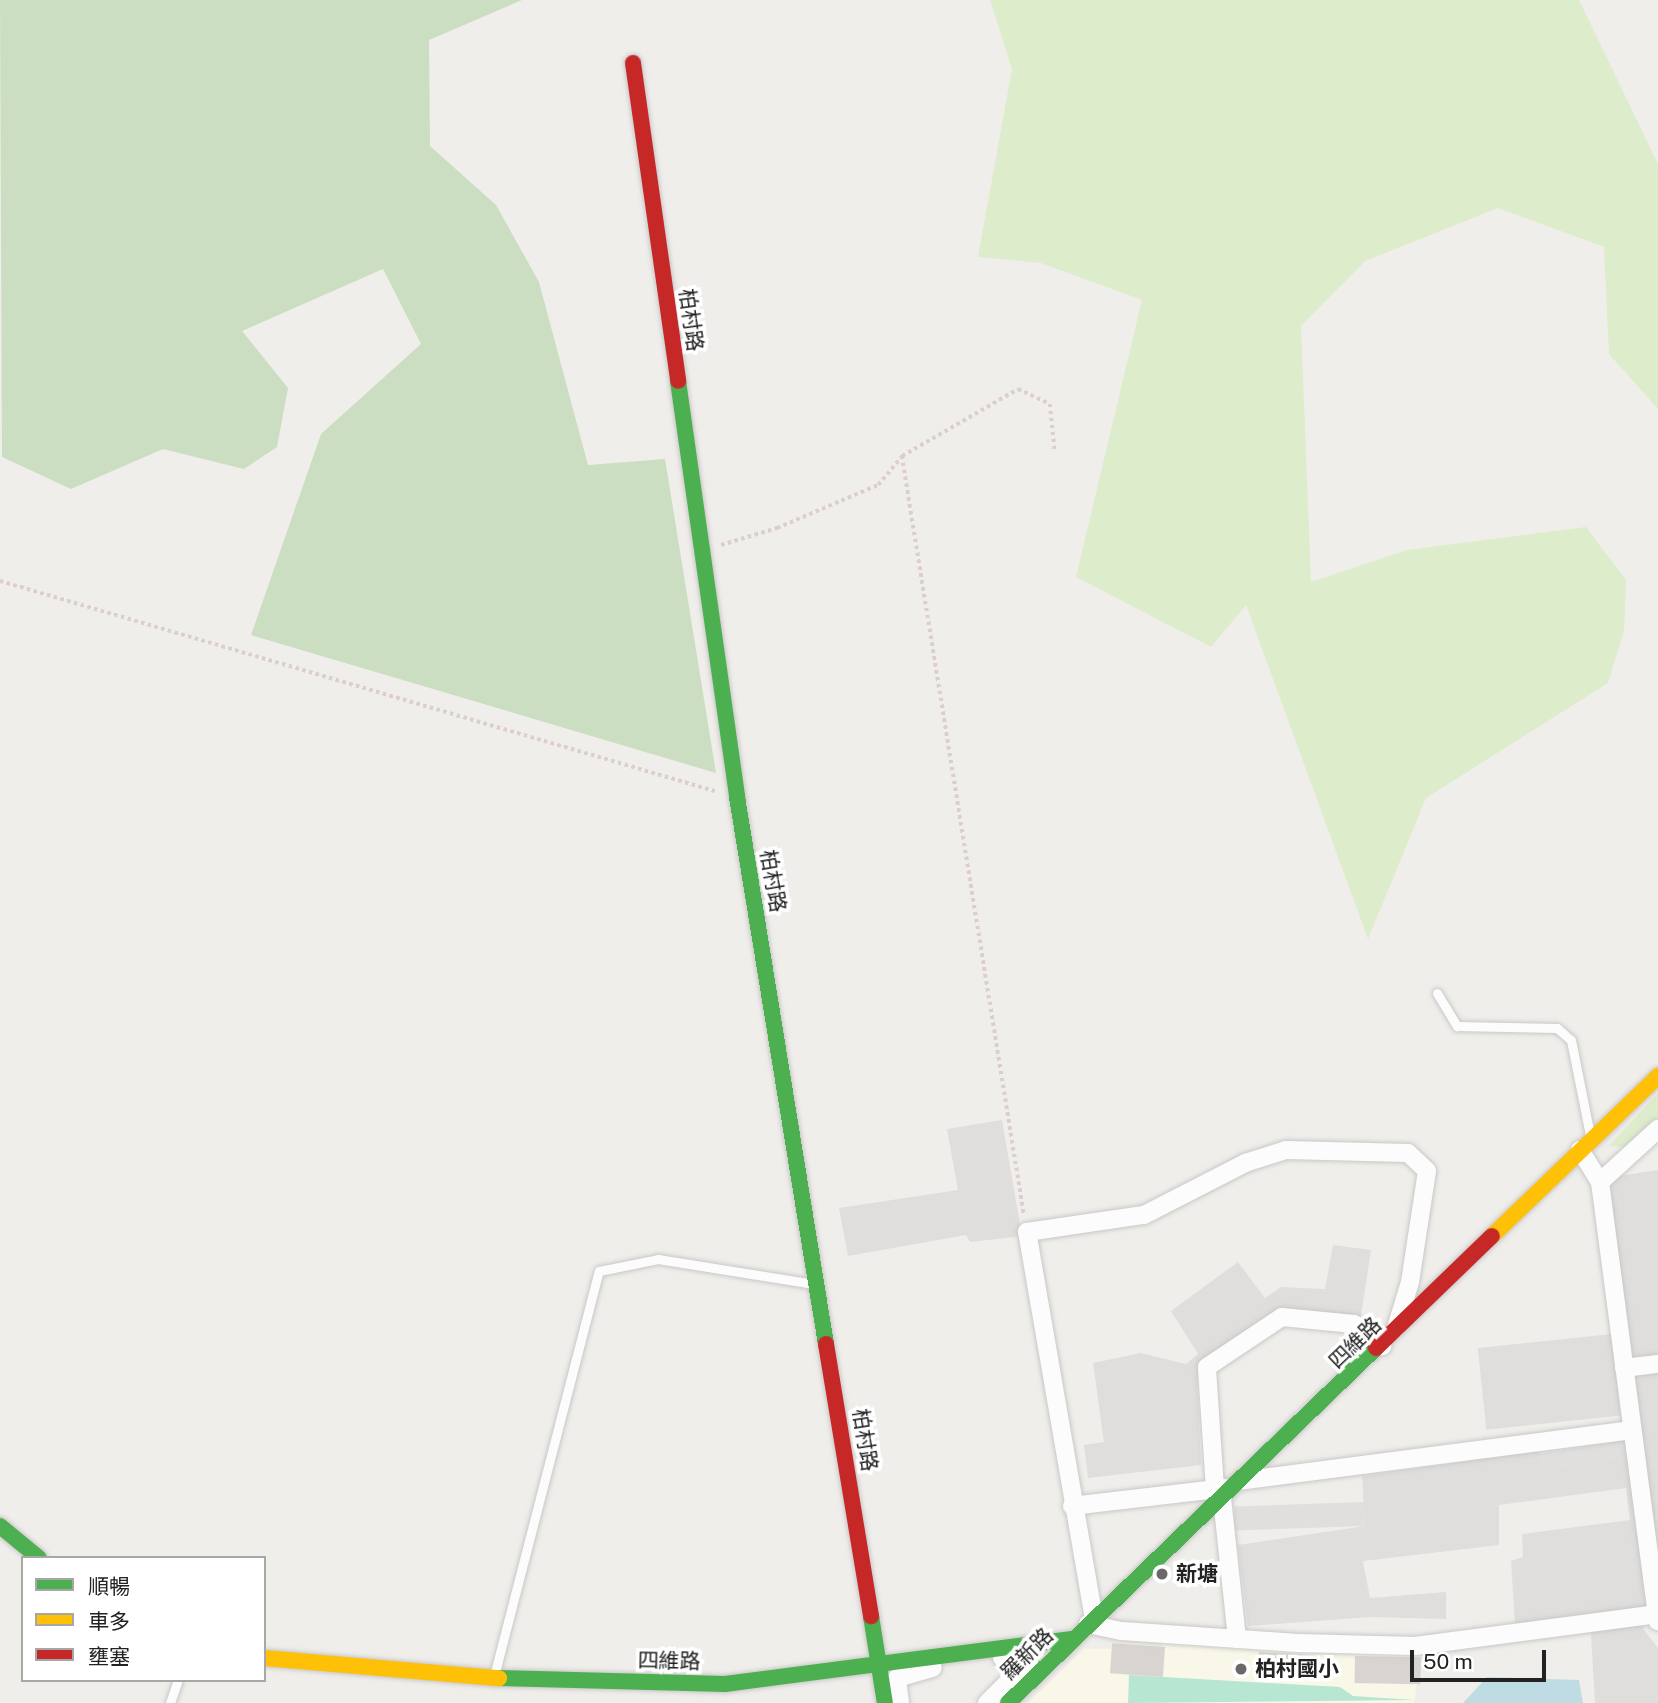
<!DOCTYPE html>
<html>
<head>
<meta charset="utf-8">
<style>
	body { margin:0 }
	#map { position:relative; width:1658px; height:1703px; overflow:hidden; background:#f0eeeb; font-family:"Public Sans","Noto Sans TC",sans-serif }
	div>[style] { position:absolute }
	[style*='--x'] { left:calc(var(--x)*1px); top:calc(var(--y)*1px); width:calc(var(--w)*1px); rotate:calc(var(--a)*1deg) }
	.residential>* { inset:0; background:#dfdedc; transform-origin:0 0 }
	.education>* { inset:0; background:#f8f7e8 }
	.grass>* { inset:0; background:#ddeccb }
	.forest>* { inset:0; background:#cbdec1 }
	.pitch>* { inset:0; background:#b7e6d2 }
	.parking>* { inset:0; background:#e0dfde; transform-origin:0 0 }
	.water>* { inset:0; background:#bfdbe3 }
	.building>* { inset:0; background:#d7d4d2; transform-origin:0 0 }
	.path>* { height:3.5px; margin-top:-1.75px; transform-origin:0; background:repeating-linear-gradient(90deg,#dccecd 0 3.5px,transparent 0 7px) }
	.roads { filter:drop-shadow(0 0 2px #c9c8c7) drop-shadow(0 0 2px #c9c8c7) }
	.lane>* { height:9px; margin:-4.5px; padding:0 4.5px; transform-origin:4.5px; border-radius:4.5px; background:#fdfcfc }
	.street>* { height:18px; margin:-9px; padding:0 9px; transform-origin:9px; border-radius:9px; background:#fdfcfc }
	.fast>* { height:16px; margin:-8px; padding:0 8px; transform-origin:8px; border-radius:8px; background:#4caf50 }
	.slow>* { height:16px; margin:-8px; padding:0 8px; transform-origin:8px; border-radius:8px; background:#ffc107 }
	.jam>* { height:16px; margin:-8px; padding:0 8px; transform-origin:8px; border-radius:8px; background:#c62828 }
	.dots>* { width:19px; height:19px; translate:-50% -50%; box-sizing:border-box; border:4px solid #fff; border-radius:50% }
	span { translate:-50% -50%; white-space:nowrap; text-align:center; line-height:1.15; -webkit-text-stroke:7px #fff; paint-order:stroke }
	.street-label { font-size:21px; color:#222 }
	.poi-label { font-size:21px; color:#222; font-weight:700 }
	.left { translate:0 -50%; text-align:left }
	.legend { position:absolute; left:21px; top:1556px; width:245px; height:126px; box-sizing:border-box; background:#fff; border:2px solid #a7a7a7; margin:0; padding:9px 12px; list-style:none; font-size:21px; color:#222 }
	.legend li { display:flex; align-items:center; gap:14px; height:35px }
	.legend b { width:35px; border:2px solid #a7a7a7 }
	.scale { position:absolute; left:1410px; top:1650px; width:136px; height:32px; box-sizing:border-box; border:4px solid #222; border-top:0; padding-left:9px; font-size:21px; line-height:24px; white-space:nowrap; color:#222; -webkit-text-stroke:5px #fff; paint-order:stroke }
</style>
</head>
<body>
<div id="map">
	<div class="residential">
		<div style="clip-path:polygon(1002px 1120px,1022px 1236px,970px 1242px,966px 1235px,848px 1256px,839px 1208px,958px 1190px,947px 1129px)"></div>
		<div style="clip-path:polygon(1658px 1170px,1658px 1605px,1641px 1607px,1644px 1630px,1658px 1648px,1658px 1703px,1595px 1703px,1590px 1617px,1515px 1625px,1511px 1561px,1523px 1557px,1522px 1534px,1630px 1520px,1626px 1488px,1499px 1505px,1499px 1545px,1363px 1561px,1370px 1598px,1446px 1592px,1446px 1619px,1370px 1617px,1248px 1626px,1238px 1545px,1365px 1526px,1362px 1476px,1539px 1451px,1542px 1469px,1642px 1456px,1610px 1186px,1613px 1177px)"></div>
		<div style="clip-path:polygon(1333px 1245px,1371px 1250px,1359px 1329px,1288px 1319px,1197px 1380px,1201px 1465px,1088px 1478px,1084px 1445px,1104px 1442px,1093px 1363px,1141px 1353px,1186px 1364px,1198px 1354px,1171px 1311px,1238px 1262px,1265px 1298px,1281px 1287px,1325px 1289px)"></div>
		<div style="left:1612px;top:1334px;width:82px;height:135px;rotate:84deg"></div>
	</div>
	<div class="education">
		<div style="clip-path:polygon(1162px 1642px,1421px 1654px,1414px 1703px,1028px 1703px,1084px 1649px,1161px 1648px)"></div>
	</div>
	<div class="grass">
		<div style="clip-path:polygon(990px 0,1579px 0,1658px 164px,1658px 409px,1609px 354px,1604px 247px,1498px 208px,1365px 261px,1301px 326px,1311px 582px,1407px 550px,1586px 527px,1626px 580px,1624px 631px,1608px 683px,1426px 798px,1368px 939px,1246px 605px,1211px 647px,1076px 577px,1142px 300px,1041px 263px,978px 257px,1012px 69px)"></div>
		<div style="clip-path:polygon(1658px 1093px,1658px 1116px,1628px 1147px,1609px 1146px)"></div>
	</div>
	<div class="forest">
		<div style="clip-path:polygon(0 0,522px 0,429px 40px,430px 146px,496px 205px,539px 282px,588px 465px,665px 459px,716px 773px,251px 635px,321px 434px,421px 344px,383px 269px,242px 331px,288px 388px,277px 447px,244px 469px,163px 449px,71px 489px,2px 457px)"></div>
	</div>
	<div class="pitch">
		<div style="clip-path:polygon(1129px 1675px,1340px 1687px,1353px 1696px,1414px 1700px,1128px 1703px)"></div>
	</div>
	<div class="parking">
		<div style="left:1626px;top:1440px;width:18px;height:88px;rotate:81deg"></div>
		<div style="left:1364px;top:1502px;width:24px;height:130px;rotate:88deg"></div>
	</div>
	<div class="water">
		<div style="clip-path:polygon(1487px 1677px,1579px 1680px,1583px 1703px,1463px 1703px)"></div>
	</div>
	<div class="building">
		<div style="left:1165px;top:1647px;width:30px;height:53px;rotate:94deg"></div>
		<div style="left:1259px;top:1652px;width:57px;height:19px;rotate:3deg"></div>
		<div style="left:1355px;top:1656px;width:66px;height:27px;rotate:1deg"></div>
	</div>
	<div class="path">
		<div style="--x:902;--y:456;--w:768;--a:80.86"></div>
		<div style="--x:721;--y:545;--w:59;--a:-16.9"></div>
		<div style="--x:777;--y:528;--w:110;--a:-23.1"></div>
		<div style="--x:878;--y:485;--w:38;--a:-50"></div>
		<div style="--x:902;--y:456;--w:134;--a:-30"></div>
		<div style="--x:1018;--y:389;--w:35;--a:25"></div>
		<div style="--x:1050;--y:404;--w:48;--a:84.1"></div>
		<div style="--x:0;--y:581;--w:745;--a:16.37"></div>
	</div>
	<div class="roads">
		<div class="lane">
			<div style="--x:1437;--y:993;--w:39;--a:59"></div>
			<div style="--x:1457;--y:1026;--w:100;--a:1.1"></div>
			<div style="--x:1557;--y:1028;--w:18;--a:41"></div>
			<div style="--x:1571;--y:1040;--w:97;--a:78.7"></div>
			<div style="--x:494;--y:1676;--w:418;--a:-75.5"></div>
			<div style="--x:599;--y:1271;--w:60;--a:-11.5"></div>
			<div style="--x:658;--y:1259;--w:158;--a:9.1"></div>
			<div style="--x:170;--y:1703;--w:24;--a:-71"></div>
		</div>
		<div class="street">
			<div style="--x:1580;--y:1150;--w:38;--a:58"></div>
			<div style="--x:1600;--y:1182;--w:443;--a:82.5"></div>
			<div style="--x:1600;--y:1182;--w:79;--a:-42.4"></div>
			<div style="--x:1624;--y:1368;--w:34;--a:-7"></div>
			<div style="--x:1239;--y:1481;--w:395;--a:-7.4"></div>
			<div style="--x:1215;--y:1489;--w:122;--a:-93.8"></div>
			<div style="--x:1207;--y:1367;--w:90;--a:-33.7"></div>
			<div style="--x:1282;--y:1317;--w:72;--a:5.6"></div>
			<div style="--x:1354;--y:1324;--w:36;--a:38"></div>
			<div style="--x:1222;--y:1498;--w:142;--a:83.9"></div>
			<div style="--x:1072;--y:1506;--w:154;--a:-6.7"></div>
			<div style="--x:1094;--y:1619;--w:393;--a:-99.8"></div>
			<div style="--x:1027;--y:1232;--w:118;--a:-8.3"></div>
			<div style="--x:1144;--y:1215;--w:114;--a:-27.2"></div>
			<div style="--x:1245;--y:1163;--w:43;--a:-17.6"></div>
			<div style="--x:1286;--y:1150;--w:122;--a:1.4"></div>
			<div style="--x:1408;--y:1153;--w:26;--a:43"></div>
			<div style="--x:1427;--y:1171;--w:112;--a:98.7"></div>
			<div style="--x:1410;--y:1282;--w:48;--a:106.9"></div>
			<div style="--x:1088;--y:1624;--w:35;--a:12"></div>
			<div style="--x:1122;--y:1631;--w:176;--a:3.9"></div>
			<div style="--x:1298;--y:1643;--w:117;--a:1.5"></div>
			<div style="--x:1415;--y:1646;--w:245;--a:-7.5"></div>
			<div style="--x:900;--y:1703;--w:25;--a:-97"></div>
			<div style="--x:897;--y:1678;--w:37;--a:-16"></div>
			<div style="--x:987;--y:1703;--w:58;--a:-45"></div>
			<div style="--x:1028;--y:1662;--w:7;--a:-117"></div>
			<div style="--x:1025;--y:1656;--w:23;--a:175"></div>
		</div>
		<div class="fast">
			<div style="--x:678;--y:381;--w:420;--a:81.9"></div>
			<div style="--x:737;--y:797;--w:554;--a:80.76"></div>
			<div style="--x:0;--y:1526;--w:50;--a:39.4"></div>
			<div style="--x:871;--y:1616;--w:88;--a:80.9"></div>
			<div style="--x:499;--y:1678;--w:226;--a:1.5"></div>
			<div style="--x:725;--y:1684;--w:350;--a:-7.4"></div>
			<div style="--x:1008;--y:1703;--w:511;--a:-43.97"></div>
		</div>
		<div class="slow">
			<div style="--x:1492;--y:1236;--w:231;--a:-43.9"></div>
			<div style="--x:264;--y:1658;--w:236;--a:4.9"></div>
		</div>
		<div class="jam">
			<div style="--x:633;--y:63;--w:321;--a:81.9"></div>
			<div style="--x:826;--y:1344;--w:276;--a:80.6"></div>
			<div style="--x:1376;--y:1348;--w:161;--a:-44"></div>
		</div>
	</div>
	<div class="dots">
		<div style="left:1162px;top:1574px;background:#6a6968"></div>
		<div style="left:1241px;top:1669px;background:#6a6968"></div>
	</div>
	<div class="street-label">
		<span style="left:691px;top:320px;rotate:82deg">柏村路</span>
		<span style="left:773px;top:881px;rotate:80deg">柏村路</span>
		<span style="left:1355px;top:1343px;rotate:-44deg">四維路</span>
		<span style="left:865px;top:1440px;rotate:81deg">柏村路</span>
		<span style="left:1027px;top:1654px;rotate:-45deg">羅新路</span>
		<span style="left:669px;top:1661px;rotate:1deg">四維路</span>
	</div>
	<div class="poi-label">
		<span class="left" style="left:1176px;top:1574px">新塘</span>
		<span class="left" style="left:1255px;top:1669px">柏村國小</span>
	</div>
	<ul class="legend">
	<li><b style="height:9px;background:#4caf50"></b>順暢</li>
	<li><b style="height:9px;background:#ffc107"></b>車多</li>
	<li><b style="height:9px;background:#c62828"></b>壅塞</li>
	</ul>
	<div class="scale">50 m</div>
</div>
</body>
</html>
